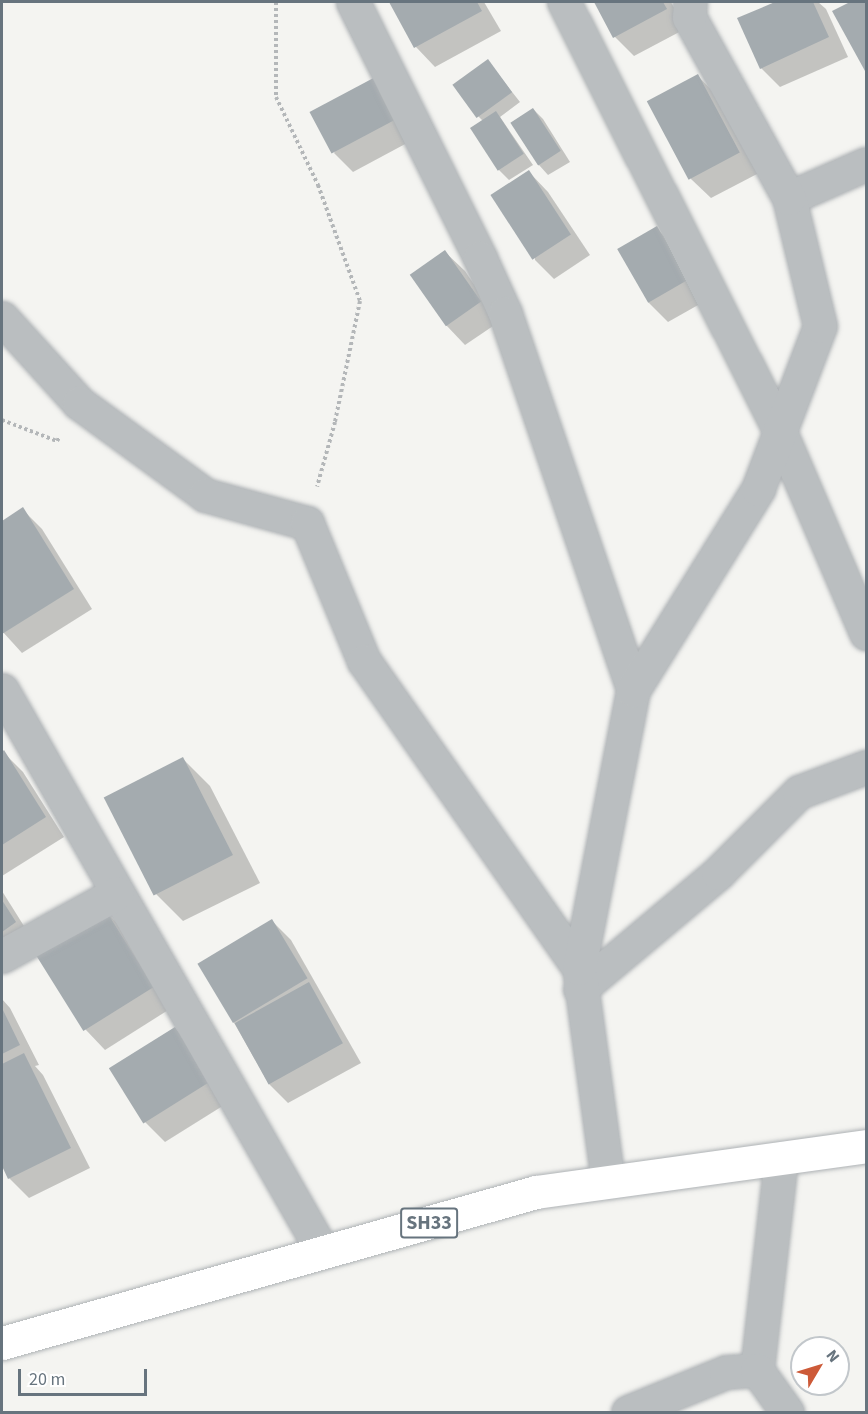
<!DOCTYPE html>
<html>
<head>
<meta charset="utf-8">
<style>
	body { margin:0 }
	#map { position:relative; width:868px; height:1414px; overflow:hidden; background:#f4f4f1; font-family:"Source Sans 3",sans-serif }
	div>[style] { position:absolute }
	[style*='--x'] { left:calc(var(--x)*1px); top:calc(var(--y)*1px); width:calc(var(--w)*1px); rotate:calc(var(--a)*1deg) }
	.shadow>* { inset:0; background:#0003 }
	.building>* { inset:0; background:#a4abaf; transform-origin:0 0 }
	.path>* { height:4px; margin-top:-2px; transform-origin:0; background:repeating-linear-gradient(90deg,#b4b7b9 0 3px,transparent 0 6px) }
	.roads { filter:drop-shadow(0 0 2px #aeb2b5) drop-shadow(0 0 2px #aeb2b5) }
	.minor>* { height:33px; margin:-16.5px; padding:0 16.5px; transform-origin:16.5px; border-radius:16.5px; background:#babec0 }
	.primary>* { height:33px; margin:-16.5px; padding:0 16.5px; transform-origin:16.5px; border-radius:16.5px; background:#fff }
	span { translate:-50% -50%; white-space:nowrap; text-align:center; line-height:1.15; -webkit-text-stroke:6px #fff; paint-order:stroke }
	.shield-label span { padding:2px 4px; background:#fff; border:2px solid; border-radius:4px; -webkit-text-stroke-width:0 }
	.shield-label { font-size:20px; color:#67747e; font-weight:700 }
	.frame { position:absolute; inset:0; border:3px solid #67747e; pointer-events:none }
	.north { position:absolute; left:790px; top:1336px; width:60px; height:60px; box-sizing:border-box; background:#fff; border:2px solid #c2c7cb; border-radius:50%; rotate:52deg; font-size:16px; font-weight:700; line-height:24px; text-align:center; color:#67747e }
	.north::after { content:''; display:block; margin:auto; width:21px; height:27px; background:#cd5a38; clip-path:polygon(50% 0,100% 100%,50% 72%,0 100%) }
	.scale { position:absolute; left:18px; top:1369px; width:129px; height:27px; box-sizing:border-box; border:3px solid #67747e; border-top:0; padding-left:8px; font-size:18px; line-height:21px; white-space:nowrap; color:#67747e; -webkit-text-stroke:4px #fff; paint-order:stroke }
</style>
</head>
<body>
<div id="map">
	<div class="shadow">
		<div style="clip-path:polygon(390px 2px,484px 2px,501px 31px,435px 67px,416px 47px)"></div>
		<div style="clip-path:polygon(596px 2px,671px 2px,685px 29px,634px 56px,615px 37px)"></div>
		<div style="clip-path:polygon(779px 2px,818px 2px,826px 9px,848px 57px,780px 87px,761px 68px,739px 19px)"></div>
		<div style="clip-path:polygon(853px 2px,866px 2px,866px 71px,834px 12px)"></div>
		<div style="clip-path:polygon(488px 61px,520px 102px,500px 117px,533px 165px,509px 180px,499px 170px,472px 128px,483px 121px,478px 116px)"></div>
		<div style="clip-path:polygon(381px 76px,422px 135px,353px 172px,334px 153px)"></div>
		<div style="clip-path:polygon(698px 76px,717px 96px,759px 173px,711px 198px,691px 179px)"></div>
		<div style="clip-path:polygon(533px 109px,543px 119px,570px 162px,548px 175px,539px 165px,512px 123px)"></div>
		<div style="clip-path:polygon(529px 172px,548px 192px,590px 255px,554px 279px,535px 260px)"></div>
		<div style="clip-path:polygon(656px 228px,676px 248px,707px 300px,668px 322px,649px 303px,619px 250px)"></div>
		<div style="clip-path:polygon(445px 252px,465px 271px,499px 322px,465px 345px,446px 325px)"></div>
		<div style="clip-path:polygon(22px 509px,42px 529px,92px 609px,22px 653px,2px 631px,2px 522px)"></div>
		<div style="clip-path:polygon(3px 752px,23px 772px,64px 837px,2px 876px)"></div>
		<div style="clip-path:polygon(183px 759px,210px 786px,260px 883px,183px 921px,156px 894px)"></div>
		<div style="clip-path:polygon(2px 891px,34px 942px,2px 963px)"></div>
		<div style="clip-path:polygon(105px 911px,124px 930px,173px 1007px,105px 1050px,86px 1030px,37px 953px)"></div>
		<div style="clip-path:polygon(272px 921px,291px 940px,361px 1063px,288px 1103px,269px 1084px,233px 1021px)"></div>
		<div style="clip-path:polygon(2px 999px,10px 1008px,39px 1065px,35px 1066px,43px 1075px,90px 1168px,29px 1198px,9px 1178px,2px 1163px)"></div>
		<div style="clip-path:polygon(175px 1028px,194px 1048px,229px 1102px,165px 1142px,145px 1122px,111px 1069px)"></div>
	</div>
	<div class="building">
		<div style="clip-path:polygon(389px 2px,477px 2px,482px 11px,414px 48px)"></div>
		<div style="clip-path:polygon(594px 2px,663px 2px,667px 9px,613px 38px)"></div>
		<div style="clip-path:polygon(775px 2px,813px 2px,829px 37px,760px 69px,737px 18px)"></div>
		<div style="clip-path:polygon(850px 2px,866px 2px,865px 71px,832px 11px)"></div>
		<div style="left:488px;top:59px;width:41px;height:44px;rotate:54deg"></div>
		<div style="left:381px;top:74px;width:47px;height:81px;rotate:62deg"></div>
		<div style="left:698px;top:74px;width:89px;height:58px;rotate:62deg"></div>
		<div style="left:533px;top:108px;width:51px;height:27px;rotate:57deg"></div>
		<div style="left:496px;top:111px;width:51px;height:31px;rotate:57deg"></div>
		<div style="left:529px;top:170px;width:77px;height:46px;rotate:57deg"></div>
		<div style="left:657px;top:226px;width:62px;height:46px;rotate:60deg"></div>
		<div style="left:445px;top:250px;width:63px;height:43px;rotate:55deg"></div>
		<div style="clip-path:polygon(23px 507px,74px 589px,2px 634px,2px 521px)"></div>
		<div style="clip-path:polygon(4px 750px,46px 817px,2px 845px,2px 752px)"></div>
		<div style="left:183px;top:757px;width:110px;height:89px;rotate:63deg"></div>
		<div style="clip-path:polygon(2px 900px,16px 922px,2px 932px)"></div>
		<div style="left:105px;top:909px;width:92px;height:83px;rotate:58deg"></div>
		<div style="left:272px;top:919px;width:69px;height:87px;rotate:59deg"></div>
		<div style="left:309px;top:982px;width:70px;height:85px;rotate:61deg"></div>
		<div style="clip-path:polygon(2px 1008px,20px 1045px,2px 1054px)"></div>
		<div style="left:175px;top:1027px;width:65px;height:78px;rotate:58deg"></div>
		<div style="clip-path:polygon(24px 1053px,71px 1148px,8px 1179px,2px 1166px,2px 1064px)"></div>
	</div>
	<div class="path">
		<div style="--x:276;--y:2;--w:95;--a:90"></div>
		<div style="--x:276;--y:97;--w:98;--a:64.5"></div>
		<div style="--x:318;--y:185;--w:123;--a:70.1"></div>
		<div style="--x:360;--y:301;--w:124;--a:101.7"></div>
		<div style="--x:335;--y:422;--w:67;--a:105.5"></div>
		<div style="--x:2;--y:420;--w:59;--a:20.9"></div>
		<div style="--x:57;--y:441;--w:4;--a:-56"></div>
	</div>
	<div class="roads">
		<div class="minor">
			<div style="--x:353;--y:2;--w:286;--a:63.6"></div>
			<div style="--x:480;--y:258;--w:60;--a:65.6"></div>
			<div style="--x:505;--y:313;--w:398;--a:71.2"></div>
			<div style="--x:564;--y:2;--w:481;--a:63.3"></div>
			<div style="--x:780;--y:432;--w:219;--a:66.8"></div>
			<div style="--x:789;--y:198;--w:84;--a:-23.8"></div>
			<div style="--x:2;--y:318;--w:115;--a:47.8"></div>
			<div style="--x:79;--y:403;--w:156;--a:36.1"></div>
			<div style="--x:205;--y:495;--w:106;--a:15.4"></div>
			<div style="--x:307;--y:523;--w:149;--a:67.6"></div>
			<div style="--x:364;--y:661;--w:375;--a:55"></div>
			<div style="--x:2;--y:690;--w:647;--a:60.27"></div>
			<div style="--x:2;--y:956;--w:131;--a:-28.7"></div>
			<div style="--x:580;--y:989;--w:180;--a:-40"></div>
			<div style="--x:718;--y:873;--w:115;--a:-45"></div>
			<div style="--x:799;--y:792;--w:72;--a:-20.5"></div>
			<div style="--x:608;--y:1182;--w:216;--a:-97.7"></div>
			<div style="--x:579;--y:968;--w:283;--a:-79"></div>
			<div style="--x:633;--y:690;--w:237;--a:-58.1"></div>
			<div style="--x:758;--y:489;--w:174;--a:-69.2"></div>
			<div style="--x:820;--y:326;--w:132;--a:-103.6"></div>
			<div style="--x:789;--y:198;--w:207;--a:-118.9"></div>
			<div style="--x:689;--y:17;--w:15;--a:-86"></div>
			<div style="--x:757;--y:1370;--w:213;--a:-83.5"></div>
			<div style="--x:628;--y:1412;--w:106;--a:-22.2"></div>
			<div style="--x:726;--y:1372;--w:31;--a:-4"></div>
			<div style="--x:757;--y:1370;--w:52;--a:54.5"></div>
		</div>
		<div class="primary">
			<div style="--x:2;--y:1343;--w:555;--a:-15.79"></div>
			<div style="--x:536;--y:1192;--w:333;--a:-7.9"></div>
		</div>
	</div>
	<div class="shield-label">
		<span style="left:429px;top:1223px">SH33</span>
	</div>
	<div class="frame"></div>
	<div class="north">N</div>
	<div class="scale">20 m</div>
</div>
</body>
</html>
